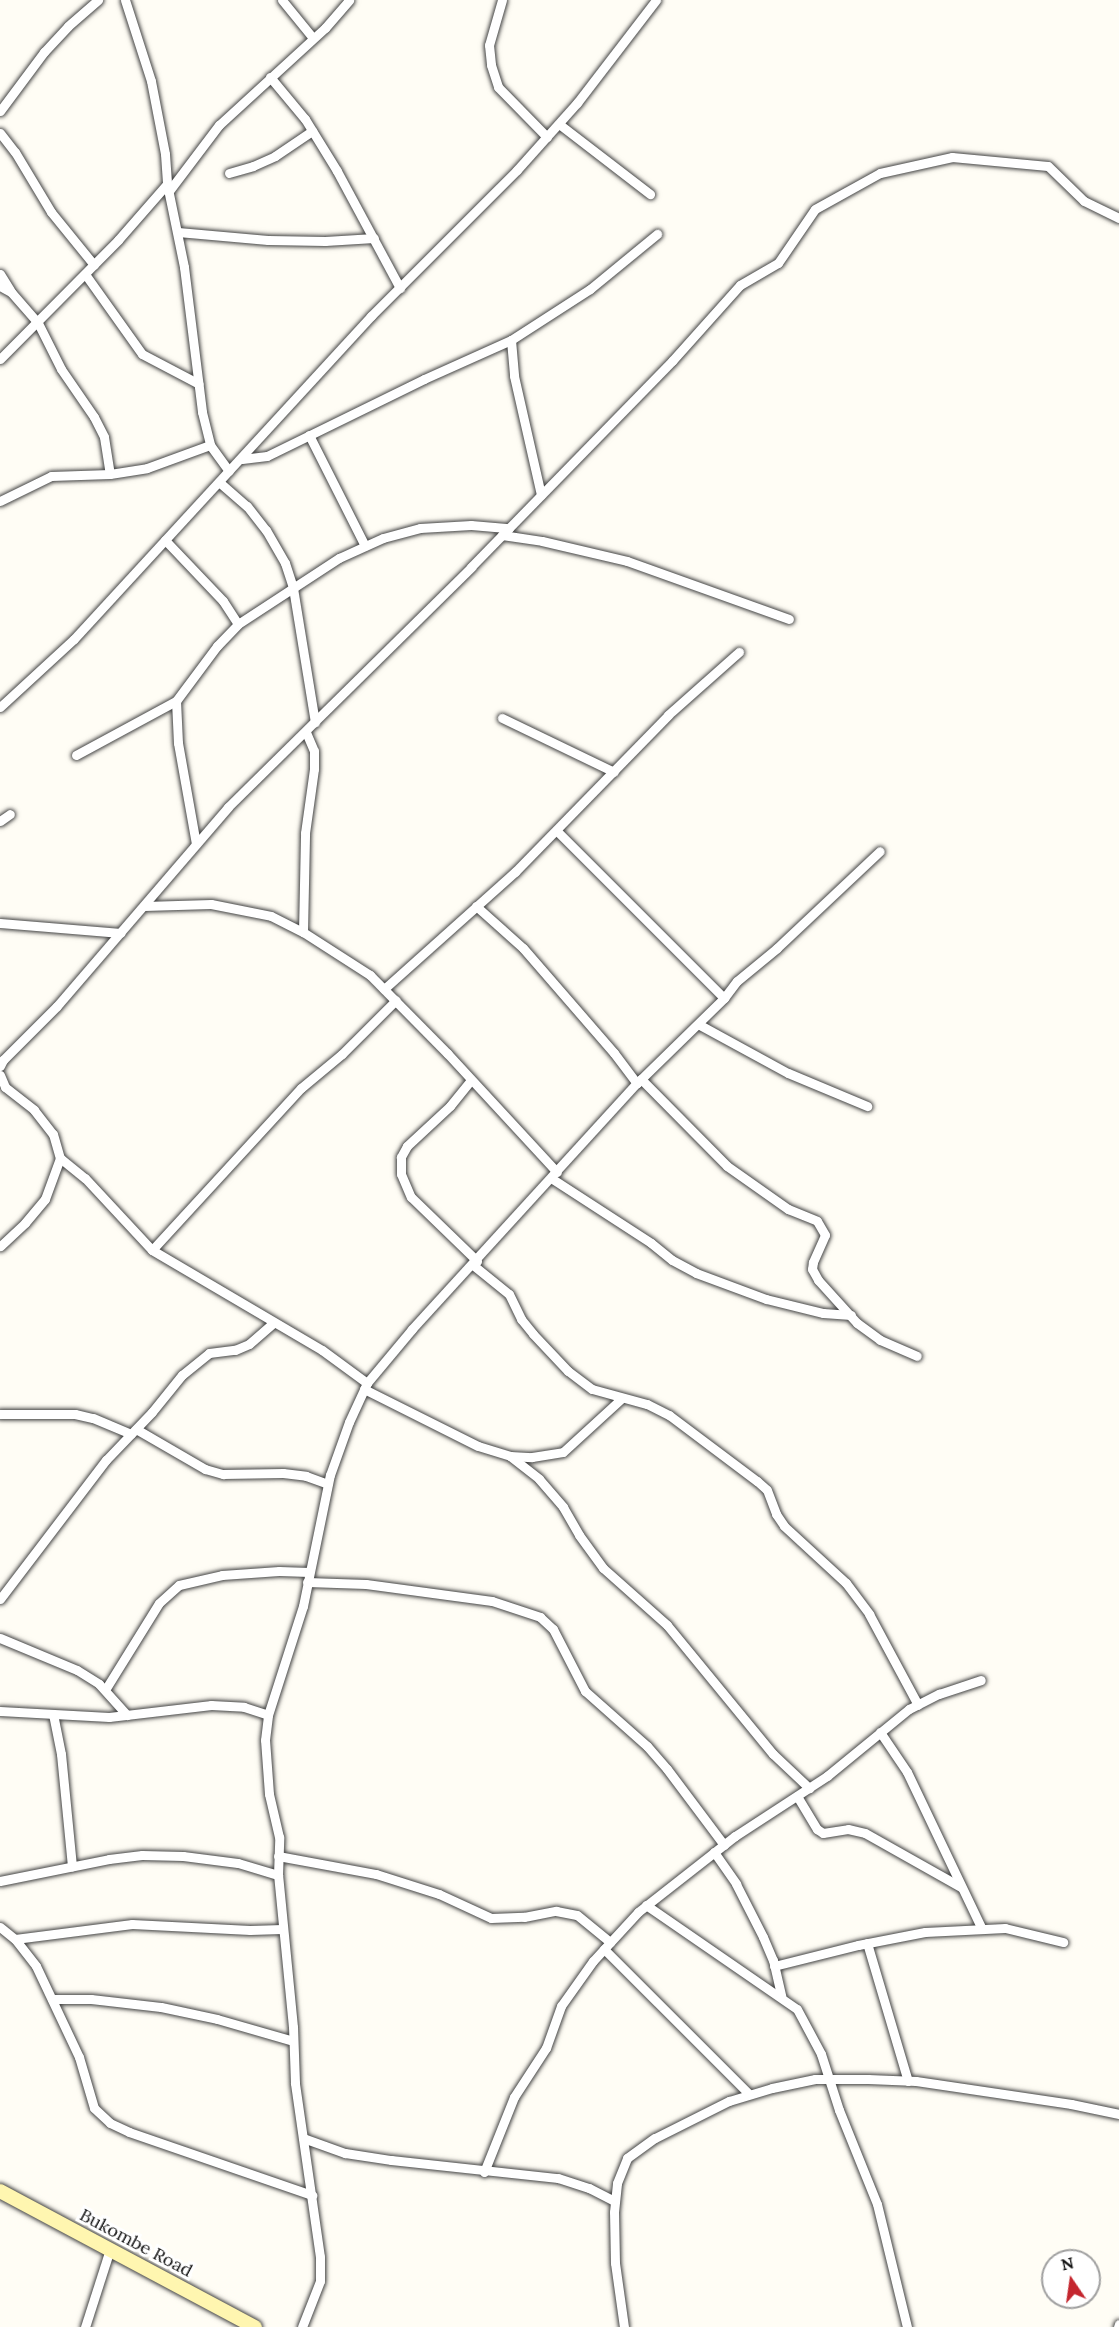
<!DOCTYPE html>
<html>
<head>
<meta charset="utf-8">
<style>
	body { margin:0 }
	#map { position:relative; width:1119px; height:2327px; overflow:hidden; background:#fffdf5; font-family:Lora,serif }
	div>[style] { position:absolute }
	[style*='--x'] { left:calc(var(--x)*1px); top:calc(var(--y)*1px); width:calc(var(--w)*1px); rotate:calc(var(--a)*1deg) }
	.roads { filter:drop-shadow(0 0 2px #444) drop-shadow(0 0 2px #444) }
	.street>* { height:9px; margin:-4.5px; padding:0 4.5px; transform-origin:4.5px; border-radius:4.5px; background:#fff }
	.secondary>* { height:14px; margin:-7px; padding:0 7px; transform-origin:7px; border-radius:7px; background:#fff6b0 }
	span { translate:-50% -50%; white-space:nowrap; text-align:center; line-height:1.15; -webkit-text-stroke:6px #fff; paint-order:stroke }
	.street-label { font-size:18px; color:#111 }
	.north { position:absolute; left:1041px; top:2249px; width:60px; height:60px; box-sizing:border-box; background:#fff; border:2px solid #a0a0a0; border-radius:50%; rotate:347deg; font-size:16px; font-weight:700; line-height:24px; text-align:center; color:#111 }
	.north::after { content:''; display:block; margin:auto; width:21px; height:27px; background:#c4262e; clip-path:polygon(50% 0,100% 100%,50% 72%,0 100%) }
</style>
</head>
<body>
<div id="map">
	<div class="roads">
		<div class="street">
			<div style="--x:125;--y:0;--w:85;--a:72.2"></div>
			<div style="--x:151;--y:81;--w:74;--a:79.1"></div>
			<div style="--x:165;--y:154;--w:30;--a:86"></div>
			<div style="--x:167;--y:184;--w:85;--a:78.4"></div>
			<div style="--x:184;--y:267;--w:146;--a:82.9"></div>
			<div style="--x:202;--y:412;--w:34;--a:76"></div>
			<div style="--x:210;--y:445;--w:32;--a:54"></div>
			<div style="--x:282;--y:0;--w:49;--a:50.8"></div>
			<div style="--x:502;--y:0;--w:47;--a:106.1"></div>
			<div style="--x:489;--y:45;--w:20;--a:84"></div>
			<div style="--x:491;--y:65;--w:23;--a:72"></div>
			<div style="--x:498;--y:87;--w:70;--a:45.6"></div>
			<div style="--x:270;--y:77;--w:55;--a:50.2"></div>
			<div style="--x:305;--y:119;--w:61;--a:58.4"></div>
			<div style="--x:337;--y:171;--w:133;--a:61.7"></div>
			<div style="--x:0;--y:111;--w:74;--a:-53.3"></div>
			<div style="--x:44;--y:52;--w:35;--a:-47"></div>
			<div style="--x:68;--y:26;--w:40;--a:-41"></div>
			<div style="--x:559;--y:124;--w:115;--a:37.6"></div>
			<div style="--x:0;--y:133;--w:24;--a:52"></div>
			<div style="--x:15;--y:152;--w:70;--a:59"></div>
			<div style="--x:51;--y:212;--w:68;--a:50.9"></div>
			<div style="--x:229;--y:173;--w:25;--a:-16"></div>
			<div style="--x:253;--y:166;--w:24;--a:-24"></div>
			<div style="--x:275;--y:156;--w:45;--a:-34"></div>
			<div style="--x:169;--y:191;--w:83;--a:-52.9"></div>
			<div style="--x:219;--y:125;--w:144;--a:-42.5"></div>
			<div style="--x:325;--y:28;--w:37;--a:-49"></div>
			<div style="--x:178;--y:232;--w:90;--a:5.1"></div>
			<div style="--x:268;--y:240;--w:57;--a:1"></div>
			<div style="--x:325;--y:241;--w:49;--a:-3.5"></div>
			<div style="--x:0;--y:274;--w:19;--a:58"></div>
			<div style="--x:85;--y:274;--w:98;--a:54.5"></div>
			<div style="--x:142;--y:354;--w:64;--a:27.8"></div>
			<div style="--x:0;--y:286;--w:13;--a:29"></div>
			<div style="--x:11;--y:292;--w:41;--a:48.9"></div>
			<div style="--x:38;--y:323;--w:51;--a:63.4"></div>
			<div style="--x:61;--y:369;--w:58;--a:55.5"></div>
			<div style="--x:94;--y:417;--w:22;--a:63"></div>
			<div style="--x:104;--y:437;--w:37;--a:81"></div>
			<div style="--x:511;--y:340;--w:36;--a:85"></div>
			<div style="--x:514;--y:376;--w:122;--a:77.2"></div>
			<div style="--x:0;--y:359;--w:168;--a:-45.2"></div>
			<div style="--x:118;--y:240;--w:74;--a:-48.8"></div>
			<div style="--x:309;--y:435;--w:124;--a:63.2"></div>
			<div style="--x:242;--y:459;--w:25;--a:-7"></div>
			<div style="--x:267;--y:456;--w:175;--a:-26.1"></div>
			<div style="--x:424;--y:379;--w:95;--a:-24.1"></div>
			<div style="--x:511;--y:340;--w:94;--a:-32.8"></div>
			<div style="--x:590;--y:289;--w:87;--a:-39.4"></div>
			<div style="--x:219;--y:482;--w:37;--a:41"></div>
			<div style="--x:247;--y:506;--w:31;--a:52"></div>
			<div style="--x:266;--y:530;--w:38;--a:60"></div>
			<div style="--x:285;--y:563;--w:26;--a:72"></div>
			<div style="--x:293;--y:588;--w:136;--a:80.7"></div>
			<div style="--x:0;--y:501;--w:57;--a:-26.1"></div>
			<div style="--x:51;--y:476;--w:59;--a:-1.9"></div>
			<div style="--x:110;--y:474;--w:37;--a:-9"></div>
			<div style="--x:147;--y:468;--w:67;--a:-20.1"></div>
			<div style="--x:502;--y:535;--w:40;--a:8.5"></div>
			<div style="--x:542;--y:541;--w:87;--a:13.2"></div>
			<div style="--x:627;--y:561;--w:172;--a:19.7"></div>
			<div style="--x:165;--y:540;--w:84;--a:46.4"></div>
			<div style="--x:223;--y:601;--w:27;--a:57"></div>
			<div style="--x:0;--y:707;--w:100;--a:-42.6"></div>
			<div style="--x:74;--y:639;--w:439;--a:-47.4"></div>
			<div style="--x:371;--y:316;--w:206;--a:-45"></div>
			<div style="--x:517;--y:170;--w:90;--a:-48.2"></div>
			<div style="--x:577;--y:103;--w:130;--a:-52.5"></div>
			<div style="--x:502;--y:718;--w:124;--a:25.7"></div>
			<div style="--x:76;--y:755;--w:114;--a:-28.4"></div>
			<div style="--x:0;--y:821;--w:12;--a:-35"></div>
			<div style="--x:557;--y:831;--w:236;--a:45"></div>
			<div style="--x:196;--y:844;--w:103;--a:-100.1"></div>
			<div style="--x:178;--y:743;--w:42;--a:-92.7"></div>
			<div style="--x:176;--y:701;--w:69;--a:-53.3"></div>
			<div style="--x:217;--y:646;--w:30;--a:-46"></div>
			<div style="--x:238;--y:624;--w:121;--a:-33.2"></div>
			<div style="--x:339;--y:558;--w:48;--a:-24.4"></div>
			<div style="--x:383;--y:538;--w:38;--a:-15"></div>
			<div style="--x:420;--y:528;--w:51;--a:-3.4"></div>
			<div style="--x:471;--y:525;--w:38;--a:5"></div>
			<div style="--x:144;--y:906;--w:67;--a:-1.7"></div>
			<div style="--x:211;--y:904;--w:61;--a:11.3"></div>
			<div style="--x:271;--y:916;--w:36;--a:27"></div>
			<div style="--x:303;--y:932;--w:80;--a:32.7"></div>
			<div style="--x:370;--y:975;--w:110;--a:45.4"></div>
			<div style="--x:447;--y:1053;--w:162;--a:47.3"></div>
			<div style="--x:476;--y:906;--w:63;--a:41.8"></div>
			<div style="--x:523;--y:948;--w:139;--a:49.1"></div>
			<div style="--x:614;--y:1053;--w:38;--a:53"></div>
			<div style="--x:0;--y:923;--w:121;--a:4.7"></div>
			<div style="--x:303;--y:932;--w:99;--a:-88.8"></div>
			<div style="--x:305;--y:833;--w:65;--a:-82"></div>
			<div style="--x:314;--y:769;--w:18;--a:-90"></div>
			<div style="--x:314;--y:751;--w:21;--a:-113"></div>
			<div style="--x:384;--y:989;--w:176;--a:-41.8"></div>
			<div style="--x:515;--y:872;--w:219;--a:-45.7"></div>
			<div style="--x:668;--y:715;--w:95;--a:-41.6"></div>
			<div style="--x:698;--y:1024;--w:102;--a:28.6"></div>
			<div style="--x:788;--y:1073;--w:86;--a:22.7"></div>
			<div style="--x:0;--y:1066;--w:7;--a:-63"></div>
			<div style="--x:3;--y:1060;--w:76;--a:-45"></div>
			<div style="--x:57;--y:1006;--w:262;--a:-49.3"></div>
			<div style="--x:228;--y:807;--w:342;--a:-44.6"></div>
			<div style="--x:471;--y:567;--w:288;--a:-45.7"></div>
			<div style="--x:672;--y:361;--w:102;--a:-48.2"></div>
			<div style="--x:740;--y:285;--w:44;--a:-30.1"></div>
			<div style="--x:778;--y:263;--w:65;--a:-55.6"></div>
			<div style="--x:815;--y:209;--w:74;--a:-29"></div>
			<div style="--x:880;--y:173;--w:74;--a:-12.5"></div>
			<div style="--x:952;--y:157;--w:96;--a:5.4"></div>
			<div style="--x:1048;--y:166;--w:50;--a:44.2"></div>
			<div style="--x:1084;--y:201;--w:39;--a:26"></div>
			<div style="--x:0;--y:1075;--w:13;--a:67"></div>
			<div style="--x:5;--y:1087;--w:37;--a:38"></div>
			<div style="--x:34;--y:1110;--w:31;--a:52"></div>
			<div style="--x:53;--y:1134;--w:25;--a:74"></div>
			<div style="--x:60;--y:1158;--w:44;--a:110.1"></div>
			<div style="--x:45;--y:1199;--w:31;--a:130"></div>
			<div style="--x:25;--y:1223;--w:34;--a:137"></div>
			<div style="--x:641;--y:1079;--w:122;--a:45.3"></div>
			<div style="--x:727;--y:1166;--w:75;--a:35.2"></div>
			<div style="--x:788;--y:1209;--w:31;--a:22"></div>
			<div style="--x:817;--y:1221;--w:16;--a:60"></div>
			<div style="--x:825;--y:1235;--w:30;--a:114"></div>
			<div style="--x:813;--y:1262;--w:7;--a:98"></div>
			<div style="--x:812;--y:1269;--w:13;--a:61"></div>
			<div style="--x:818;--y:1280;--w:58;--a:47.8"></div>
			<div style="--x:857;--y:1323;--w:29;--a:36"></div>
			<div style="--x:880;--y:1340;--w:40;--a:23.4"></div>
			<div style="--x:471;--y:1080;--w:33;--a:129"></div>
			<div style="--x:450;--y:1106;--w:59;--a:137.1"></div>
			<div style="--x:407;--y:1146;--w:13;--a:119"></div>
			<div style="--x:401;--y:1157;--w:17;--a:90"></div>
			<div style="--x:401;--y:1174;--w:25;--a:67"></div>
			<div style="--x:411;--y:1197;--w:92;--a:44.1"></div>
			<div style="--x:60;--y:1158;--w:32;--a:39"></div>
			<div style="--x:85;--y:1178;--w:98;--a:47.1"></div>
			<div style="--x:152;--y:1250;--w:197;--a:30.5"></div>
			<div style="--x:322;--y:1350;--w:56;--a:36.3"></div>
			<div style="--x:551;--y:1178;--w:119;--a:33"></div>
			<div style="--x:651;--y:1243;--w:27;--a:39"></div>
			<div style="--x:672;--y:1260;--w:27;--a:28"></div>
			<div style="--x:696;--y:1273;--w:75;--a:20.4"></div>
			<div style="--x:766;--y:1299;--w:59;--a:13.8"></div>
			<div style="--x:823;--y:1313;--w:28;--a:4"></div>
			<div style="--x:152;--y:1250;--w:220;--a:-47.4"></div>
			<div style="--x:301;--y:1088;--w:53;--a:-39.7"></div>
			<div style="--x:342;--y:1054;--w:76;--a:-45"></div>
			<div style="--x:473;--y:1265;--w:46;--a:38.9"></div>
			<div style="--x:509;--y:1294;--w:28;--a:64"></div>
			<div style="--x:521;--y:1319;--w:19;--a:51"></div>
			<div style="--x:533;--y:1334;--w:51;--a:46.6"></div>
			<div style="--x:568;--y:1371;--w:30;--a:37"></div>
			<div style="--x:592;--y:1389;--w:57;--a:15.3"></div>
			<div style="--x:647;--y:1404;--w:25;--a:27"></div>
			<div style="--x:669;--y:1415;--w:110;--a:36.9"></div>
			<div style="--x:757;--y:1481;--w:13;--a:42"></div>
			<div style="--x:767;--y:1490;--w:26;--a:69"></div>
			<div style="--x:776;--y:1514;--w:14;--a:56"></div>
			<div style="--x:784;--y:1526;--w:84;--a:42.6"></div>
			<div style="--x:846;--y:1583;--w:39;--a:53"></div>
			<div style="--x:869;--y:1614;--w:103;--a:61.7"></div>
			<div style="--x:364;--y:1389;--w:127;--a:26.6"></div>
			<div style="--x:478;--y:1446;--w:34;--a:17"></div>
			<div style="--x:510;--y:1456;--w:22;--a:3"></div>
			<div style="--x:532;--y:1457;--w:31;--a:-9"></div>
			<div style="--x:563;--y:1452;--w:80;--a:-42.5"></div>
			<div style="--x:0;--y:1414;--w:75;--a:0"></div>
			<div style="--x:75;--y:1414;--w:18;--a:13"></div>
			<div style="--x:93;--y:1418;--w:41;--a:22.8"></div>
			<div style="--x:136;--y:1429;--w:80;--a:30.1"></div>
			<div style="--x:205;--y:1469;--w:19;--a:16"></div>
			<div style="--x:223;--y:1474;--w:60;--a:-1"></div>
			<div style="--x:283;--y:1473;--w:23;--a:7"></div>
			<div style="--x:306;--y:1476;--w:23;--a:20"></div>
			<div style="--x:510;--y:1456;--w:37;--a:38"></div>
			<div style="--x:539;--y:1479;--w:37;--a:49"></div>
			<div style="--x:563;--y:1507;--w:32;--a:60"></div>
			<div style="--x:579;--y:1535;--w:41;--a:54"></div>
			<div style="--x:603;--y:1568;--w:86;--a:41.7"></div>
			<div style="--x:667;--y:1625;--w:167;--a:50.6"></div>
			<div style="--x:773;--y:1754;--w:50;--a:43.4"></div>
			<div style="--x:307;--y:1582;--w:59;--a:1.9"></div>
			<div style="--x:366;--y:1584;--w:127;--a:7.7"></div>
			<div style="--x:492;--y:1601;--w:51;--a:18.4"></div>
			<div style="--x:540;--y:1617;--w:18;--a:43"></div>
			<div style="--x:553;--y:1629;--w:70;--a:62.7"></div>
			<div style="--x:585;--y:1691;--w:83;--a:41.6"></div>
			<div style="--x:647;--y:1746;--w:30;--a:49"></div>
			<div style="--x:667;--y:1769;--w:95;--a:53.1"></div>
			<div style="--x:0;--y:1599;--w:175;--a:-52.7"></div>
			<div style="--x:106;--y:1460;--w:66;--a:-46.2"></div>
			<div style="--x:152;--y:1412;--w:48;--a:-51"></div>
			<div style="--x:182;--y:1375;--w:35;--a:-39"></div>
			<div style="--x:209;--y:1353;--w:26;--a:-7"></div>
			<div style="--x:235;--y:1350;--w:15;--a:-23"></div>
			<div style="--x:249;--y:1344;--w:32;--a:-41"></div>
			<div style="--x:0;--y:1638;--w:83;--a:22.6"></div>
			<div style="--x:77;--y:1670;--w:26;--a:32"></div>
			<div style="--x:99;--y:1684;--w:42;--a:47.9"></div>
			<div style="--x:105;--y:1690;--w:102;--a:-58.2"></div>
			<div style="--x:159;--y:1603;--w:27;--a:-42"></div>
			<div style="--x:179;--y:1585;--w:44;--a:-13.1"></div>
			<div style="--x:222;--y:1575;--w:57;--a:-4"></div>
			<div style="--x:279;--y:1571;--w:30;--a:2"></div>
			<div style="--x:0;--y:1711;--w:109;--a:3.2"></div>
			<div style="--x:109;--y:1717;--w:103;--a:-6.7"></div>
			<div style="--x:211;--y:1705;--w:33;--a:3"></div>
			<div style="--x:244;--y:1707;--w:25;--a:18"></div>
			<div style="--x:53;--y:1714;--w:41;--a:78.7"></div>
			<div style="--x:61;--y:1754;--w:113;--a:84.4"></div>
			<div style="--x:880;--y:1732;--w:48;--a:56"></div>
			<div style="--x:907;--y:1772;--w:174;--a:64.5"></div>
			<div style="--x:797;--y:1796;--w:39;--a:59"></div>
			<div style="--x:817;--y:1829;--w:7;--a:34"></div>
			<div style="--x:823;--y:1833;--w:25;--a:-9"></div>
			<div style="--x:848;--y:1829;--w:17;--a:13"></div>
			<div style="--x:865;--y:1833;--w:110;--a:29.4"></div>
			<div style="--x:714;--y:1852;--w:39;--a:55"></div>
			<div style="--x:736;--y:1884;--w:59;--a:63"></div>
			<div style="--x:763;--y:1937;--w:25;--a:67"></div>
			<div style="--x:773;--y:1960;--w:37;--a:77"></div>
			<div style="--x:278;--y:1856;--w:100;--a:10.4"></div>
			<div style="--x:376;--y:1874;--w:66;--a:17.6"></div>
			<div style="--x:439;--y:1894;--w:57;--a:24.8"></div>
			<div style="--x:491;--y:1918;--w:33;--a:-2"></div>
			<div style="--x:524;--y:1917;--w:33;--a:-11"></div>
			<div style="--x:556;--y:1911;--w:21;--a:11"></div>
			<div style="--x:577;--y:1915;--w:43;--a:39.3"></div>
			<div style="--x:0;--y:1881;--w:111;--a:-11.4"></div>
			<div style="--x:109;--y:1859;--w:33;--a:-7"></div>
			<div style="--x:142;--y:1855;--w:41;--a:1.4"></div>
			<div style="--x:183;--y:1856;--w:55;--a:7.3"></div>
			<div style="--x:238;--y:1863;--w:42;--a:16.7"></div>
			<div style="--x:646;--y:1905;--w:183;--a:34.6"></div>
			<div style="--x:797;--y:2009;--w:51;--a:61.9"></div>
			<div style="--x:821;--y:2054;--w:59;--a:72.2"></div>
			<div style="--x:839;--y:2110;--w:101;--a:68"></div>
			<div style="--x:877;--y:2204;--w:127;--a:76.3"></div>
			<div style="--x:0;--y:1927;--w:19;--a:39"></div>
			<div style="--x:15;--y:1939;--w:34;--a:52"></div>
			<div style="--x:36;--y:1966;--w:101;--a:64.7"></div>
			<div style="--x:79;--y:2057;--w:53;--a:73.6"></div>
			<div style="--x:94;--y:2108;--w:22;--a:43"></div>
			<div style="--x:110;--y:2123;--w:21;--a:25"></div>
			<div style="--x:129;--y:2132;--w:194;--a:19"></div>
			<div style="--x:15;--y:1939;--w:118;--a:-7.3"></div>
			<div style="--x:132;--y:1924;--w:118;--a:2.9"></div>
			<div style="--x:250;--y:1930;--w:32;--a:-2"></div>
			<div style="--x:867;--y:1943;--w:144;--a:73.5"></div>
			<div style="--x:604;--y:1949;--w:205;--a:45"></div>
			<div style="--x:774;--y:1966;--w:87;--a:-14"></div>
			<div style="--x:858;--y:1945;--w:68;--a:-11"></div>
			<div style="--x:925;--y:1932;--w:80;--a:-2.9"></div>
			<div style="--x:1005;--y:1928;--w:60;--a:13.6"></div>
			<div style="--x:52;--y:1999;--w:39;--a:0"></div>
			<div style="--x:91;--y:1999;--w:70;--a:6.5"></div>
			<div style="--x:161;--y:2007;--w:57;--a:12.1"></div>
			<div style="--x:217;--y:2019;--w:79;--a:16.1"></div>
			<div style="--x:303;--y:2138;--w:45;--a:19.7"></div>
			<div style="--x:345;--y:2153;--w:47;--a:8.7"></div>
			<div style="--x:391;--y:2160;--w:168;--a:6.2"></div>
			<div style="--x:558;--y:2178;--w:33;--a:18"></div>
			<div style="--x:589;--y:2188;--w:29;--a:27"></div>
			<div style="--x:484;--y:2172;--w:81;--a:-68.2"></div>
			<div style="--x:514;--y:2097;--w:59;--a:-56.9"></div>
			<div style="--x:546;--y:2048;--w:45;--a:-70.3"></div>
			<div style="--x:561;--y:2006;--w:55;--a:-54.6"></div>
			<div style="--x:593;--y:1961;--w:67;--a:-47.4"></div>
			<div style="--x:638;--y:1912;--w:123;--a:-38.1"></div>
			<div style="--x:735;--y:1836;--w:110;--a:-33.1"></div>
			<div style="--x:827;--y:1776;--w:106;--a:-39.3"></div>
			<div style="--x:909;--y:1709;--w:34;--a:-27"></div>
			<div style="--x:939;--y:1694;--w:44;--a:-18.4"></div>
			<div style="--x:85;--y:2327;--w:82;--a:-72.2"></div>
			<div style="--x:302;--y:2327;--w:49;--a:-68.6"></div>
			<div style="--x:320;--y:2281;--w:24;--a:-90"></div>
			<div style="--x:320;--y:2257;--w:176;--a:-98.2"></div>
			<div style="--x:295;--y:2083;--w:56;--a:-92"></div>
			<div style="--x:293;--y:2027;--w:153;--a:-95.6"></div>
			<div style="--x:278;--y:1875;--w:38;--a:-88"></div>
			<div style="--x:279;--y:1837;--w:44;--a:-103.1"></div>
			<div style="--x:269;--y:1794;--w:54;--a:-94.2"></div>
			<div style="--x:265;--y:1740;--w:25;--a:-83"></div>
			<div style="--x:268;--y:1715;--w:114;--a:-72.2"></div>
			<div style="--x:303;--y:1606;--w:134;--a:-78.4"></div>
			<div style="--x:330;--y:1475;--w:56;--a:-70.3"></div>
			<div style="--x:349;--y:1422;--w:43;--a:-65.2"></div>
			<div style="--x:367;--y:1383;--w:70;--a:-50.2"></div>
			<div style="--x:412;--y:1329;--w:333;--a:-47.6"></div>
			<div style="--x:637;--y:1083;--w:122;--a:-44.3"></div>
			<div style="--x:724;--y:998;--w:21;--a:-53"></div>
			<div style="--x:737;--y:981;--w:52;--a:-39.5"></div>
			<div style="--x:777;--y:948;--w:141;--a:-43.3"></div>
			<div style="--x:624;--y:2327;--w:65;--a:-98"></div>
			<div style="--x:615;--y:2263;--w:51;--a:-91.1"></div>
			<div style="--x:614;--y:2212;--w:29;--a:-84"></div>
			<div style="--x:617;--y:2183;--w:27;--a:-68"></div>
			<div style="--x:627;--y:2158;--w:34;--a:-36"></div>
			<div style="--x:655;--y:2138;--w:83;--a:-26.6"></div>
			<div style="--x:729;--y:2101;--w:45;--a:-16.8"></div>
			<div style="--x:772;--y:2088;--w:44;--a:-11.8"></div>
			<div style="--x:815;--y:2079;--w:53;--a:0"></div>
			<div style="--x:868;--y:2079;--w:48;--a:2.4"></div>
			<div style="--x:916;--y:2081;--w:157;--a:8.4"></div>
			<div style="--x:1071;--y:2104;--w:49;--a:11.8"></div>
			<div style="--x:1118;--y:2327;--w:3;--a:-72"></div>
		</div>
		<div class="secondary">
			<div style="--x:0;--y:2191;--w:289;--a:28.1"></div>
		</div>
	</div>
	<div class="street-label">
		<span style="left:136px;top:2243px;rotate:28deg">Bukombe Road</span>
	</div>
	<div class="north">N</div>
</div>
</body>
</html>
